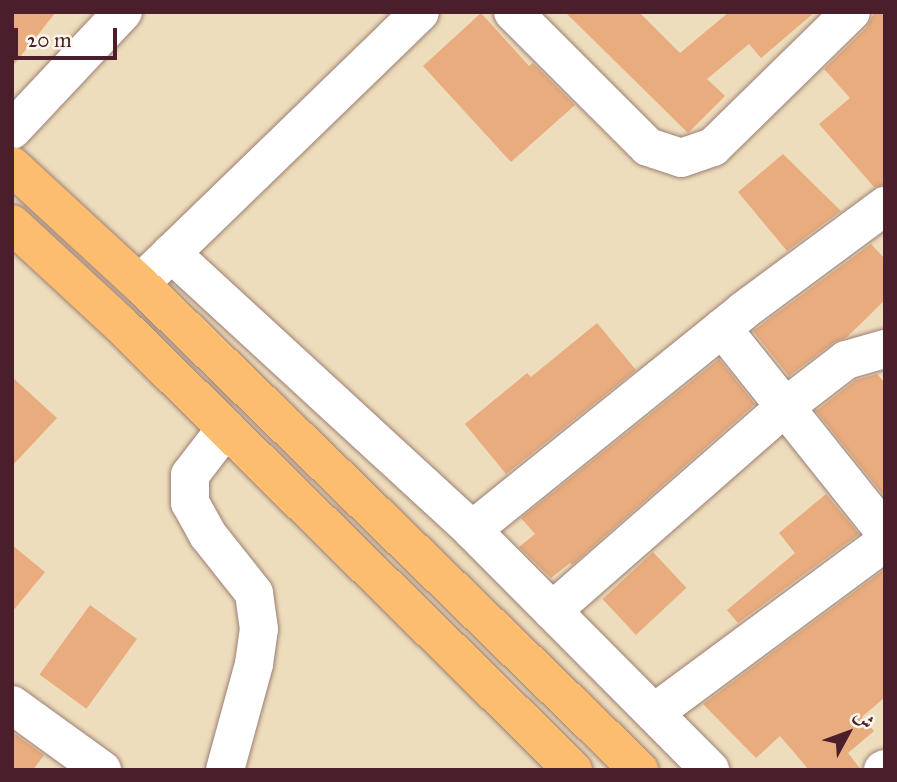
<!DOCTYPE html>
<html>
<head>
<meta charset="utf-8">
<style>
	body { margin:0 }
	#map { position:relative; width:897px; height:782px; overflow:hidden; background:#eeddbc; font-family:"IM FELL Great Primer",Amiri,serif }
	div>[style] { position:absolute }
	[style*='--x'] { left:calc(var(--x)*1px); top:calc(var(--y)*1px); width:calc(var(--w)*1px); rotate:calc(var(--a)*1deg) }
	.building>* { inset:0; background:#e8ac7e; transform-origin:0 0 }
	.roads { filter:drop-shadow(0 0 2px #9c7e74) drop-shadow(0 0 2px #9c7e74) }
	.minor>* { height:38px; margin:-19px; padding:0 19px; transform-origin:19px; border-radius:19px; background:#fff }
	.major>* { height:38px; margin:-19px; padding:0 19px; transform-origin:19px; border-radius:19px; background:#fcbd6e }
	span { translate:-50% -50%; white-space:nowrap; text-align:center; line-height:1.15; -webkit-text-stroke:6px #fbf7ec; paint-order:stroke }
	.frame { position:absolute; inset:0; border:14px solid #4a1f2b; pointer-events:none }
	.north { position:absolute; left:813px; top:698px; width:70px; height:70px; -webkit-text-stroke:5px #fbf7ec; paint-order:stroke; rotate:49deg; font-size:19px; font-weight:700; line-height:28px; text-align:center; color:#4a1f2b }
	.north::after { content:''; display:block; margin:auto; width:24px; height:32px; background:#4a1f2b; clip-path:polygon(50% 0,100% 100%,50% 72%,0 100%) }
	.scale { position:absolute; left:14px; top:28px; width:103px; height:32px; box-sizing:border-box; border:4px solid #4a1f2b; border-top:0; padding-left:9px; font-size:21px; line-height:24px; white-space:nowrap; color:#4a1f2b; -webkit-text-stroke:5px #fbf7ec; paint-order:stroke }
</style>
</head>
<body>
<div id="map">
	<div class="building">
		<div style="clip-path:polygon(12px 12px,56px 12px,12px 67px)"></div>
		<div style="clip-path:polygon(565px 12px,639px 12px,680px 53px,729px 12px,815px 12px,761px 58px,749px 44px,707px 79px,725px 96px,688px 133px)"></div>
		<div style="clip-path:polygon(875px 12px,885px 12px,885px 185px,874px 187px,819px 124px,850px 98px,824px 69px,866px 28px)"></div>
		<div style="clip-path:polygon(481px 13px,529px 66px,533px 63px,575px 105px,511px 162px,423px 66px)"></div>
		<div style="clip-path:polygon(783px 154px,841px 211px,787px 251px,738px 192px)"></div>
		<div style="clip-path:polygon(871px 244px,885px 259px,885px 300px,847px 337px,833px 343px,789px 376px,753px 331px)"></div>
		<div style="clip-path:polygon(597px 323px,636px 370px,506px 474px,465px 424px,527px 373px,531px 377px)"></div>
		<div style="clip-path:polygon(719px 359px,755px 404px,572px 565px,570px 563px,551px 578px,519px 547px,535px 534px,521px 518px)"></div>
		<div style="clip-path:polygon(877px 374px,885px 383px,885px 497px,816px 411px,856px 380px)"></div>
		<div style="clip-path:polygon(12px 377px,57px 418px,12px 466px)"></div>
		<div style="clip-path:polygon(826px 494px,859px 534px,738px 623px,727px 610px,795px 553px,779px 533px)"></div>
		<div style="clip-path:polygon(12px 545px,45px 572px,12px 612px)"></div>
		<div style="left:653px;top:552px;width:49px;height:69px;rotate:47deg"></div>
		<div style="clip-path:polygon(885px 569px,885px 697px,862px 717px,874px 731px,848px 753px,861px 770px,809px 770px,780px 736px,756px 758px,703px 704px)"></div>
		<div style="left:90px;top:605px;width:58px;height:86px;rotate:36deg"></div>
		<div style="clip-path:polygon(12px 732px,44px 755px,33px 770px,12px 770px)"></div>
	</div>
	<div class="roads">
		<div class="minor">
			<div style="--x:513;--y:12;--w:191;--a:45"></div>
			<div style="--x:648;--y:147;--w:35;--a:18"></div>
			<div style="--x:681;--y:158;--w:34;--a:-19"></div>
			<div style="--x:713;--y:147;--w:193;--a:-44.4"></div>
			<div style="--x:12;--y:130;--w:162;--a:-46.8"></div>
			<div style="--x:171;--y:253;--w:409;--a:42.6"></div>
			<div style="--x:472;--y:530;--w:338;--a:45.2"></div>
			<div style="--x:152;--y:272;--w:373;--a:-44.1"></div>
			<div style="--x:722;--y:328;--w:261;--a:51.4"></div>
			<div style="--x:472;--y:530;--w:348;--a:-38.9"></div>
			<div style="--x:743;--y:311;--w:177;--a:-36.5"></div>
			<div style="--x:552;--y:611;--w:310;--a:-41.2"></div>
			<div style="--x:785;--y:407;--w:77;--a:-37.6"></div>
			<div style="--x:846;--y:360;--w:41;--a:-15.8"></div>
			<div style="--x:12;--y:705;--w:111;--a:35.8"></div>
			<div style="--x:654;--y:713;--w:287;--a:-36.5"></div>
			<div style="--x:225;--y:770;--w:110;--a:-74.7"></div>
			<div style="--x:254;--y:664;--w:35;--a:-82"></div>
			<div style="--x:259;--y:629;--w:36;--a:-98"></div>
			<div style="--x:254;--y:593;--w:74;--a:-128.4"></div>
			<div style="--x:208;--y:535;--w:37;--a:-119"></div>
			<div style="--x:190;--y:503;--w:28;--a:-90"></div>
			<div style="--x:190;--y:475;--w:59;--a:-52.5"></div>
			<div style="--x:883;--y:770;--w:2;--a:-27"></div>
		</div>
		<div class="major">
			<div style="--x:12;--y:166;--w:174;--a:42.7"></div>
			<div style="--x:140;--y:284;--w:697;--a:44.24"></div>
			<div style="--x:12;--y:224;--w:146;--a:42.8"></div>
			<div style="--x:119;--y:323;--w:637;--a:44.55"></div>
		</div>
	</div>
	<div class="frame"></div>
	<div class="north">ش</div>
	<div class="scale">20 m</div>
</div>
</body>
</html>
